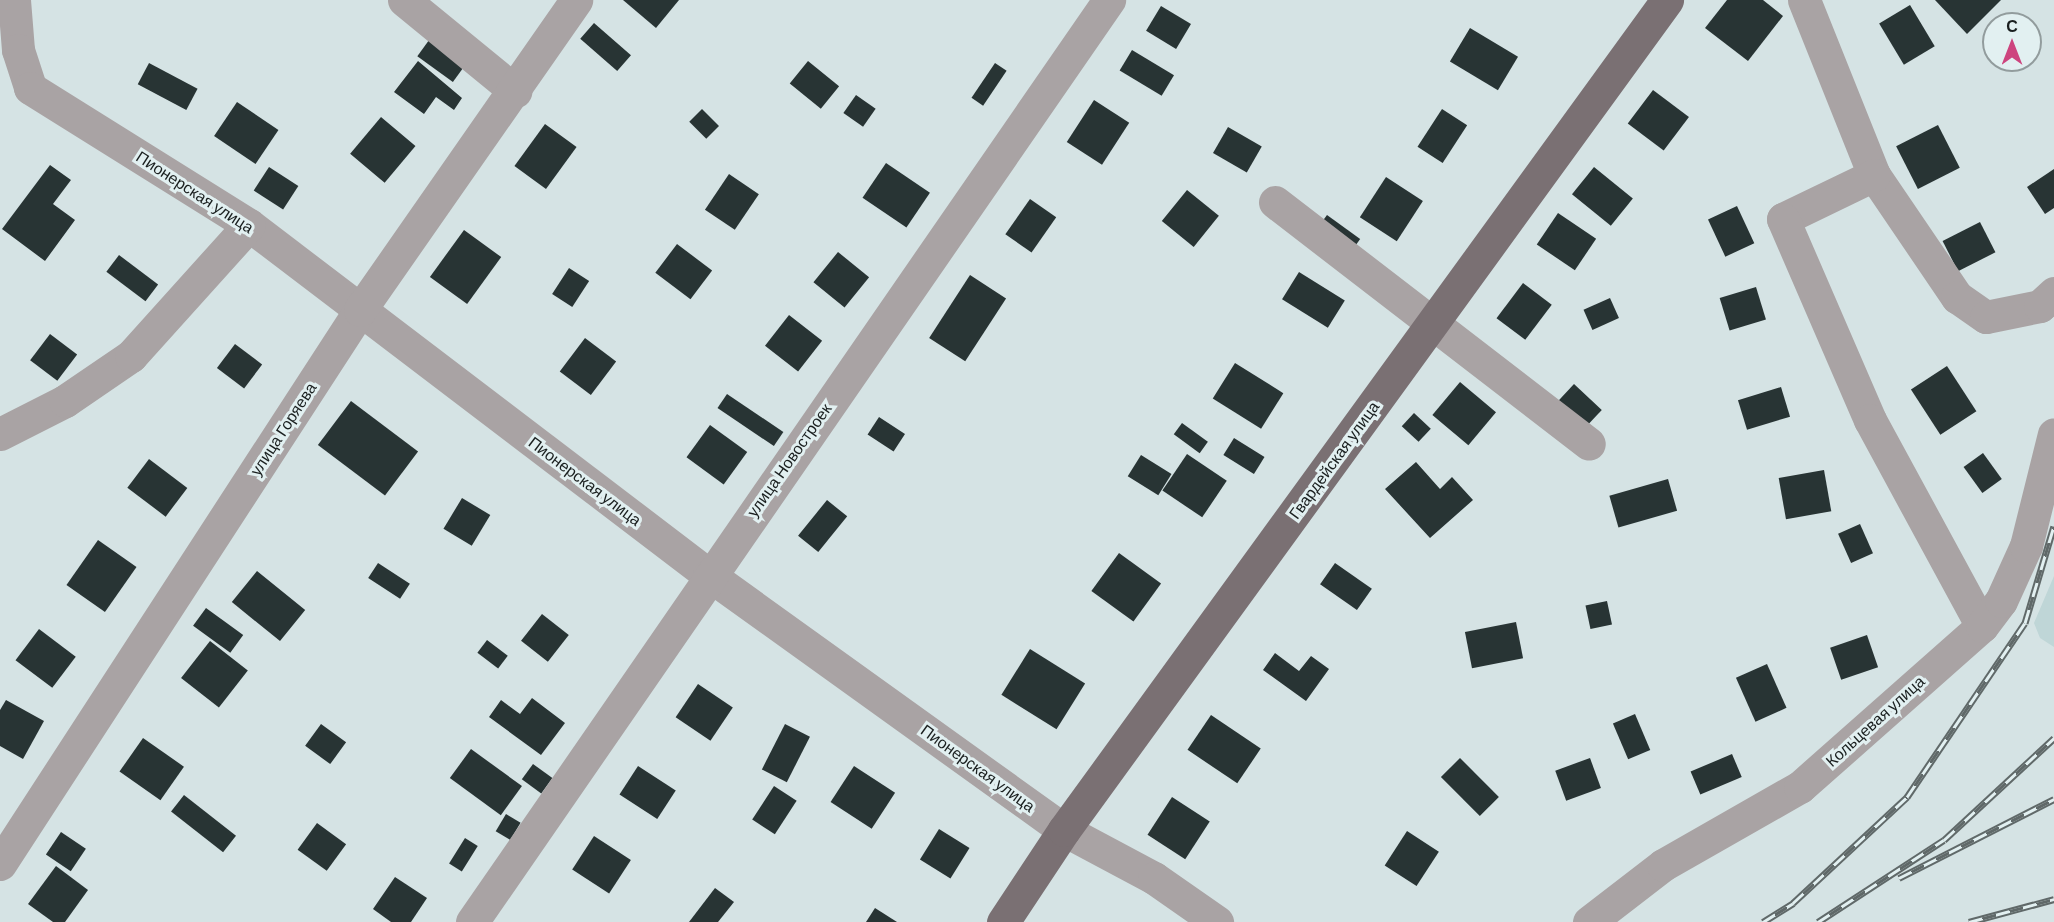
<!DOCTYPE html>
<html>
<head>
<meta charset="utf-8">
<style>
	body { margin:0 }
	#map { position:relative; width:2054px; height:922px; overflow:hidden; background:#d5e3e4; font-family:Barlow,sans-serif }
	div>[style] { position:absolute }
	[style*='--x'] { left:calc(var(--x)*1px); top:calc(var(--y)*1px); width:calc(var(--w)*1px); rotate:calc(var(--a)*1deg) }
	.built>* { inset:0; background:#bfd6d7 }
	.building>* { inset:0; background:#283434; transform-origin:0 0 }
	.minor>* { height:33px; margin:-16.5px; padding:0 16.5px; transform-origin:16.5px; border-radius:16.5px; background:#a9a3a4 }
	.major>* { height:33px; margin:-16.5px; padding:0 16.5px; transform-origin:16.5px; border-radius:16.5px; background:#7a7073 }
	.rail>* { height:7px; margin-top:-3.5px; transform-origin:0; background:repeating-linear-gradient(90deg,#e2f0f1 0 14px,#606969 0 28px); box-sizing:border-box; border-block:2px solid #606969 }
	span { translate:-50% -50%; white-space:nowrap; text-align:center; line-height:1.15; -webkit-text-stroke:6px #e2f0f1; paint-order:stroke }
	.street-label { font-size:16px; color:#1a1f1f }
	.north { position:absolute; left:1982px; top:12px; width:60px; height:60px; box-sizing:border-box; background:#e2f0f1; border:2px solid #929c9d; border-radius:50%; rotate:0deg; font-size:16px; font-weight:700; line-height:24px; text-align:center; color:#1a1f1f }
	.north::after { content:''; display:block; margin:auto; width:21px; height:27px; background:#cd447e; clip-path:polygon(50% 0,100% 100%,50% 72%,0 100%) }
</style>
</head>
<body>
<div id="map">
	<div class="built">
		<div style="clip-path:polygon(2054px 576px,2054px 647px,2040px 638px,2034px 623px)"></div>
	</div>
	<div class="building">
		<div style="clip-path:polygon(623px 0,679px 0,656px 28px)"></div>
		<div style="clip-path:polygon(1727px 0,1763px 0,1783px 16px,1748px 61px,1705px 28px)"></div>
		<div style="clip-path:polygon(1935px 0,2001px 0,1967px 34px)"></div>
		<div style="left:1910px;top:5px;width:48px;height:36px;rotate:59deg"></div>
		<div style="left:1161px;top:6px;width:35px;height:29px;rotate:31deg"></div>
		<div style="left:594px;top:23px;width:49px;height:21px;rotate:41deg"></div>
		<div style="left:1470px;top:28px;width:56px;height:39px;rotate:31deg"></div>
		<div style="left:432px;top:36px;width:44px;height:25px;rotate:36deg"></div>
		<div style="left:1132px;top:50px;width:49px;height:24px;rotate:31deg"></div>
		<div style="clip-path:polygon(418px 61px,462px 98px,454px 110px,436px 97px,424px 114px,394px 92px)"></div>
		<div style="left:808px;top:61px;width:40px;height:29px;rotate:39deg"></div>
		<div style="left:149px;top:63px;width:55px;height:24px;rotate:28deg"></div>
		<div style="left:995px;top:63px;width:14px;height:42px;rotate:34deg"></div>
		<div style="left:1653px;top:90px;width:45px;height:42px;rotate:37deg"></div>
		<div style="left:856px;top:95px;width:24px;height:22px;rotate:35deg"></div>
		<div style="left:1094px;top:100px;width:42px;height:50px;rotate:33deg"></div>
		<div style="left:237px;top:102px;width:50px;height:41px;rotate:34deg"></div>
		<div style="left:702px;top:109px;width:24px;height:18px;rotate:45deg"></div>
		<div style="left:1442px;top:109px;width:30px;height:45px;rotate:33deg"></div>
		<div style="left:381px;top:117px;width:45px;height:48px;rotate:40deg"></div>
		<div style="left:545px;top:124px;width:39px;height:52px;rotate:36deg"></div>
		<div style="left:1938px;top:125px;width:48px;height:47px;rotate:63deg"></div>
		<div style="left:1228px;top:127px;width:39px;height:30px;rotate:30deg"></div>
		<div style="left:886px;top:163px;width:53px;height:42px;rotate:34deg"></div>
		<div style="clip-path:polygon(50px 165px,71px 180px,53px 204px,75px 220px,45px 261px,2px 229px)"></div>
		<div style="left:269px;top:167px;width:35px;height:28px;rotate:33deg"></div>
		<div style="left:1594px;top:167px;width:50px;height:35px;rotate:39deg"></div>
		<div style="clip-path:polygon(2054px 169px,2054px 208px,2045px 214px,2027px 187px)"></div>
		<div style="left:729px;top:174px;width:36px;height:43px;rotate:34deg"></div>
		<div style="left:1386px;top:177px;width:44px;height:48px;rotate:33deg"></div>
		<div style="left:1187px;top:190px;width:41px;height:40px;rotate:39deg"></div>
		<div style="left:1030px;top:199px;width:32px;height:43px;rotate:35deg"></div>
		<div style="left:1737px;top:206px;width:41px;height:32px;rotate:65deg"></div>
		<div style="left:1558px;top:213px;width:46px;height:38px;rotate:34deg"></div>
		<div style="left:1327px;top:215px;width:41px;height:14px;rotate:36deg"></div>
		<div style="left:1980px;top:222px;width:34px;height:42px;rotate:63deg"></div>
		<div style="left:464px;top:230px;width:46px;height:58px;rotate:36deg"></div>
		<div style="left:677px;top:244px;width:44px;height:36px;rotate:37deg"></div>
		<div style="left:838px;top:252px;width:40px;height:39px;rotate:39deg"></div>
		<div style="left:119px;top:255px;width:49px;height:21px;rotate:37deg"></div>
		<div style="left:569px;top:268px;width:24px;height:31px;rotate:33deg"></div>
		<div style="left:1299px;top:272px;width:54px;height:32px;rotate:32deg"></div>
		<div style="left:970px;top:275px;width:43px;height:75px;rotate:33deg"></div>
		<div style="left:1523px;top:283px;width:36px;height:44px;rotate:37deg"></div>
		<div style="left:1756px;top:287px;width:34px;height:38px;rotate:73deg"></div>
		<div style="left:1610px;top:298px;width:22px;height:29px;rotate:66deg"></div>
		<div style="left:789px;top:315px;width:42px;height:39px;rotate:38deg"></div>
		<div style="left:50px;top:334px;width:34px;height:33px;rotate:37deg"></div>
		<div style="left:585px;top:338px;width:39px;height:42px;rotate:37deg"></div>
		<div style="left:235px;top:344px;width:34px;height:30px;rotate:37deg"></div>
		<div style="left:1235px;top:363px;width:57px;height:42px;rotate:32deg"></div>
		<div style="left:1947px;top:366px;width:54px;height:43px;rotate:57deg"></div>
		<div style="left:1460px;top:382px;width:47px;height:43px;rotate:40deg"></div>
		<div style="left:1574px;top:384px;width:38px;height:30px;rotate:43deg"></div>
		<div style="left:1781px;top:387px;width:31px;height:45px;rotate:73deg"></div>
		<div style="left:727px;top:394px;width:68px;height:17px;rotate:34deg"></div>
		<div style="left:351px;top:401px;width:84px;height:55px;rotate:37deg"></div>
		<div style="left:1414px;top:413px;width:23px;height:18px;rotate:43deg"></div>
		<div style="left:879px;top:417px;width:31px;height:21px;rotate:33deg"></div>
		<div style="left:1182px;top:423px;width:32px;height:14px;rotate:36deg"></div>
		<div style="left:710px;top:425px;width:46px;height:40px;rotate:36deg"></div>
		<div style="left:1234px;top:438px;width:36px;height:20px;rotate:32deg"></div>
		<div style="left:1983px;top:453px;width:32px;height:24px;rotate:54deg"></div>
		<div style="left:1187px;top:454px;width:48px;height:44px;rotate:34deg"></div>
		<div style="left:1141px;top:455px;width:36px;height:25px;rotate:32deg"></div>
		<div style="left:149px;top:459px;width:48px;height:36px;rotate:37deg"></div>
		<div style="clip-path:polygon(1416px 462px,1440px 489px,1452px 477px,1473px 500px,1430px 538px,1385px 489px)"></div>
		<div style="left:1824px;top:470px;width:42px;height:46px;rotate:80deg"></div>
		<div style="left:1668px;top:479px;width:33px;height:61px;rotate:74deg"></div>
		<div style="left:462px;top:498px;width:33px;height:36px;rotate:31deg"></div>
		<div style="left:827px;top:500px;width:26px;height:46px;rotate:39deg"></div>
		<div style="left:1860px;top:524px;width:32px;height:24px;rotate:66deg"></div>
		<div style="left:98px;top:540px;width:47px;height:55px;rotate:35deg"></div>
		<div style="left:1119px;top:553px;width:52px;height:47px;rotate:36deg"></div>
		<div style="left:378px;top:563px;width:38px;height:18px;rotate:33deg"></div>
		<div style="left:1335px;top:563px;width:45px;height:26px;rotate:35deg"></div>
		<div style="left:257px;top:571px;width:62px;height:40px;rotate:39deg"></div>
		<div style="left:1607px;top:601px;width:24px;height:22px;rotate:78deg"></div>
		<div style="left:206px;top:608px;width:46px;height:22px;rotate:36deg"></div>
		<div style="left:542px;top:614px;width:34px;height:34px;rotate:38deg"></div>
		<div style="left:1516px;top:622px;width:37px;height:52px;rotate:79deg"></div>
		<div style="left:39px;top:629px;width:46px;height:39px;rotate:37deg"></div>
		<div style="left:1867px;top:635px;width:34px;height:39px;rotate:71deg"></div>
		<div style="left:487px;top:640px;width:26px;height:16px;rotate:37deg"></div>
		<div style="left:210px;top:641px;width:48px;height:47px;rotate:38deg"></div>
		<div style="left:1030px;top:649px;width:65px;height:54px;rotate:32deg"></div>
		<div style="clip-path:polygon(1275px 653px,1299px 671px,1311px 656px,1329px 669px,1306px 701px,1263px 670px)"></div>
		<div style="left:1767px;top:664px;width:48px;height:34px;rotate:66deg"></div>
		<div style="left:698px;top:684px;width:42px;height:40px;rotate:34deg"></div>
		<div style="clip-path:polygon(532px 698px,565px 723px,541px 755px,489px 717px,501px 700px,520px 714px)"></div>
		<div style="clip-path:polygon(6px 700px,44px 721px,23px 759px,0 746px,0 710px)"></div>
		<div style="left:1635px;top:714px;width:39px;height:24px;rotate:67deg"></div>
		<div style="left:1211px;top:715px;width:60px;height:42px;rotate:34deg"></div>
		<div style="left:321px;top:724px;width:31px;height:27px;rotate:36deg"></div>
		<div style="left:785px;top:724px;width:28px;height:51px;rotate:27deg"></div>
		<div style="left:143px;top:738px;width:50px;height:41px;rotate:35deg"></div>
		<div style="left:471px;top:749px;width:63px;height:36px;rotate:36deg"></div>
		<div style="left:1732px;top:754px;width:25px;height:45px;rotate:67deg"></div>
		<div style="left:1460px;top:758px;width:55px;height:27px;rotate:45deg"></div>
		<div style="left:1590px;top:758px;width:32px;height:37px;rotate:70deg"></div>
		<div style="left:533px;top:764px;width:24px;height:19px;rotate:36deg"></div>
		<div style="left:638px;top:766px;width:45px;height:34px;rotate:33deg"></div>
		<div style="left:854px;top:766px;width:49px;height:43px;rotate:33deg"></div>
		<div style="left:774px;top:786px;width:27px;height:40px;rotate:33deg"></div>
		<div style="left:184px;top:795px;width:66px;height:21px;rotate:38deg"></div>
		<div style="left:1172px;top:797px;width:45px;height:45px;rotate:33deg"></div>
		<div style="left:506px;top:814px;width:17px;height:20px;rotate:31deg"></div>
		<div style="left:317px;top:823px;width:36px;height:33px;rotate:36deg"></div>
		<div style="left:939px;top:829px;width:36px;height:36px;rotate:32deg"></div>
		<div style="left:1407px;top:831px;width:38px;height:41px;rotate:33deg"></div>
		<div style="left:61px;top:832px;width:30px;height:27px;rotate:34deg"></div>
		<div style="left:594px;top:836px;width:44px;height:40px;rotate:33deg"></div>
		<div style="left:465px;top:838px;width:15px;height:30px;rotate:32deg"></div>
		<div style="clip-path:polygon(56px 866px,88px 890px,65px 922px,53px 922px,28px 904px)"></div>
		<div style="clip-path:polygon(395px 877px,427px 898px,411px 922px,391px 922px,373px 909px)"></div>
		<div style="clip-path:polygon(715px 888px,734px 902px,718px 922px,689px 922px)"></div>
		<div style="clip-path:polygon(875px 908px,897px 922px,866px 922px)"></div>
	</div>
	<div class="minor">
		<div style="--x:14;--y:0;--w:50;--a:85.4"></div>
		<div style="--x:18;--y:50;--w:40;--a:72"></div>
		<div style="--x:30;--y:88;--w:258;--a:32"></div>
		<div style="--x:249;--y:225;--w:578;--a:37.27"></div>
		<div style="--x:709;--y:575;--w:437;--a:35.7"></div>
		<div style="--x:1064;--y:830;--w:102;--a:28.1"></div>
		<div style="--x:1154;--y:878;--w:77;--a:34.9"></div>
		<div style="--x:404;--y:0;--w:144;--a:39.3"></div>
		<div style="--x:1804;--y:0;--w:188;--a:68.2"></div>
		<div style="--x:1874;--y:175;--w:148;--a:55.8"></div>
		<div style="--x:1957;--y:297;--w:35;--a:35"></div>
		<div style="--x:1986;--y:317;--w:55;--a:-11.5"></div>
		<div style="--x:2040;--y:306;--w:19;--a:-43"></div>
		<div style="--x:1874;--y:175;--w:101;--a:154.2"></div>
		<div style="--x:1783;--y:219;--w:219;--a:66.6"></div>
		<div style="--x:1870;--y:420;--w:234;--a:61.5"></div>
		<div style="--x:1275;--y:202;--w:396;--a:37.6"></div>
		<div style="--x:0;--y:434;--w:73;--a:-26.9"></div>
		<div style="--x:65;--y:401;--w:80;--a:-34.3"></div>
		<div style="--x:131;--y:356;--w:176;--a:-48"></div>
		<div style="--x:0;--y:864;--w:661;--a:-56.98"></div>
		<div style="--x:360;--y:310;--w:378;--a:-55.1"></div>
		<div style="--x:472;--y:922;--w:1121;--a:-55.36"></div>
		<div style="--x:1589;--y:922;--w:93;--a:-37.6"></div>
		<div style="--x:1663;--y:865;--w:158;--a:-29.7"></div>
		<div style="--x:1800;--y:787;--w:243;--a:-41.5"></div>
		<div style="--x:1982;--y:626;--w:31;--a:-53"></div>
		<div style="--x:2001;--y:601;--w:60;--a:-65.6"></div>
		<div style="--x:2026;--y:546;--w:115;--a:-76"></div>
	</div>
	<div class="major">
		<div style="--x:1003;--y:922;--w:110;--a:-56.5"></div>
		<div style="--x:1064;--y:830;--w:1026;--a:-54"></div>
	</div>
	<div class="rail">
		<div style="--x:1899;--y:878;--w:174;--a:-27"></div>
		<div style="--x:1763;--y:922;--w:36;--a:-32"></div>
		<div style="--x:1793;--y:903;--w:156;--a:-42.9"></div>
		<div style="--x:1907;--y:797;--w:210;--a:-55.9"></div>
		<div style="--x:2025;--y:623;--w:101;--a:-73.4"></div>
		<div style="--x:1818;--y:922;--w:150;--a:-33.1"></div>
		<div style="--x:1944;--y:840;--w:150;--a:-42.8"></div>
		<div style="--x:1969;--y:922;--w:88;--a:-15.1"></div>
	</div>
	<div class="street-label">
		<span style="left:195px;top:192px;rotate:33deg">Пионерская улица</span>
		<span style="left:283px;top:429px;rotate:-57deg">улица Горяева</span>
		<span style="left:789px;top:460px;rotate:-55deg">улица Новостроек</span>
		<span style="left:1334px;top:460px;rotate:-54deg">Гвардейская улица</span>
		<span style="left:585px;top:481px;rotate:37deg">Пионерская улица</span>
		<span style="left:1875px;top:721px;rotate:-42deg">Кольцевая улица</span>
		<span style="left:978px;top:768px;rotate:36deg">Пионерская улица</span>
	</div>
	<div class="north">С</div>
</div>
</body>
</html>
